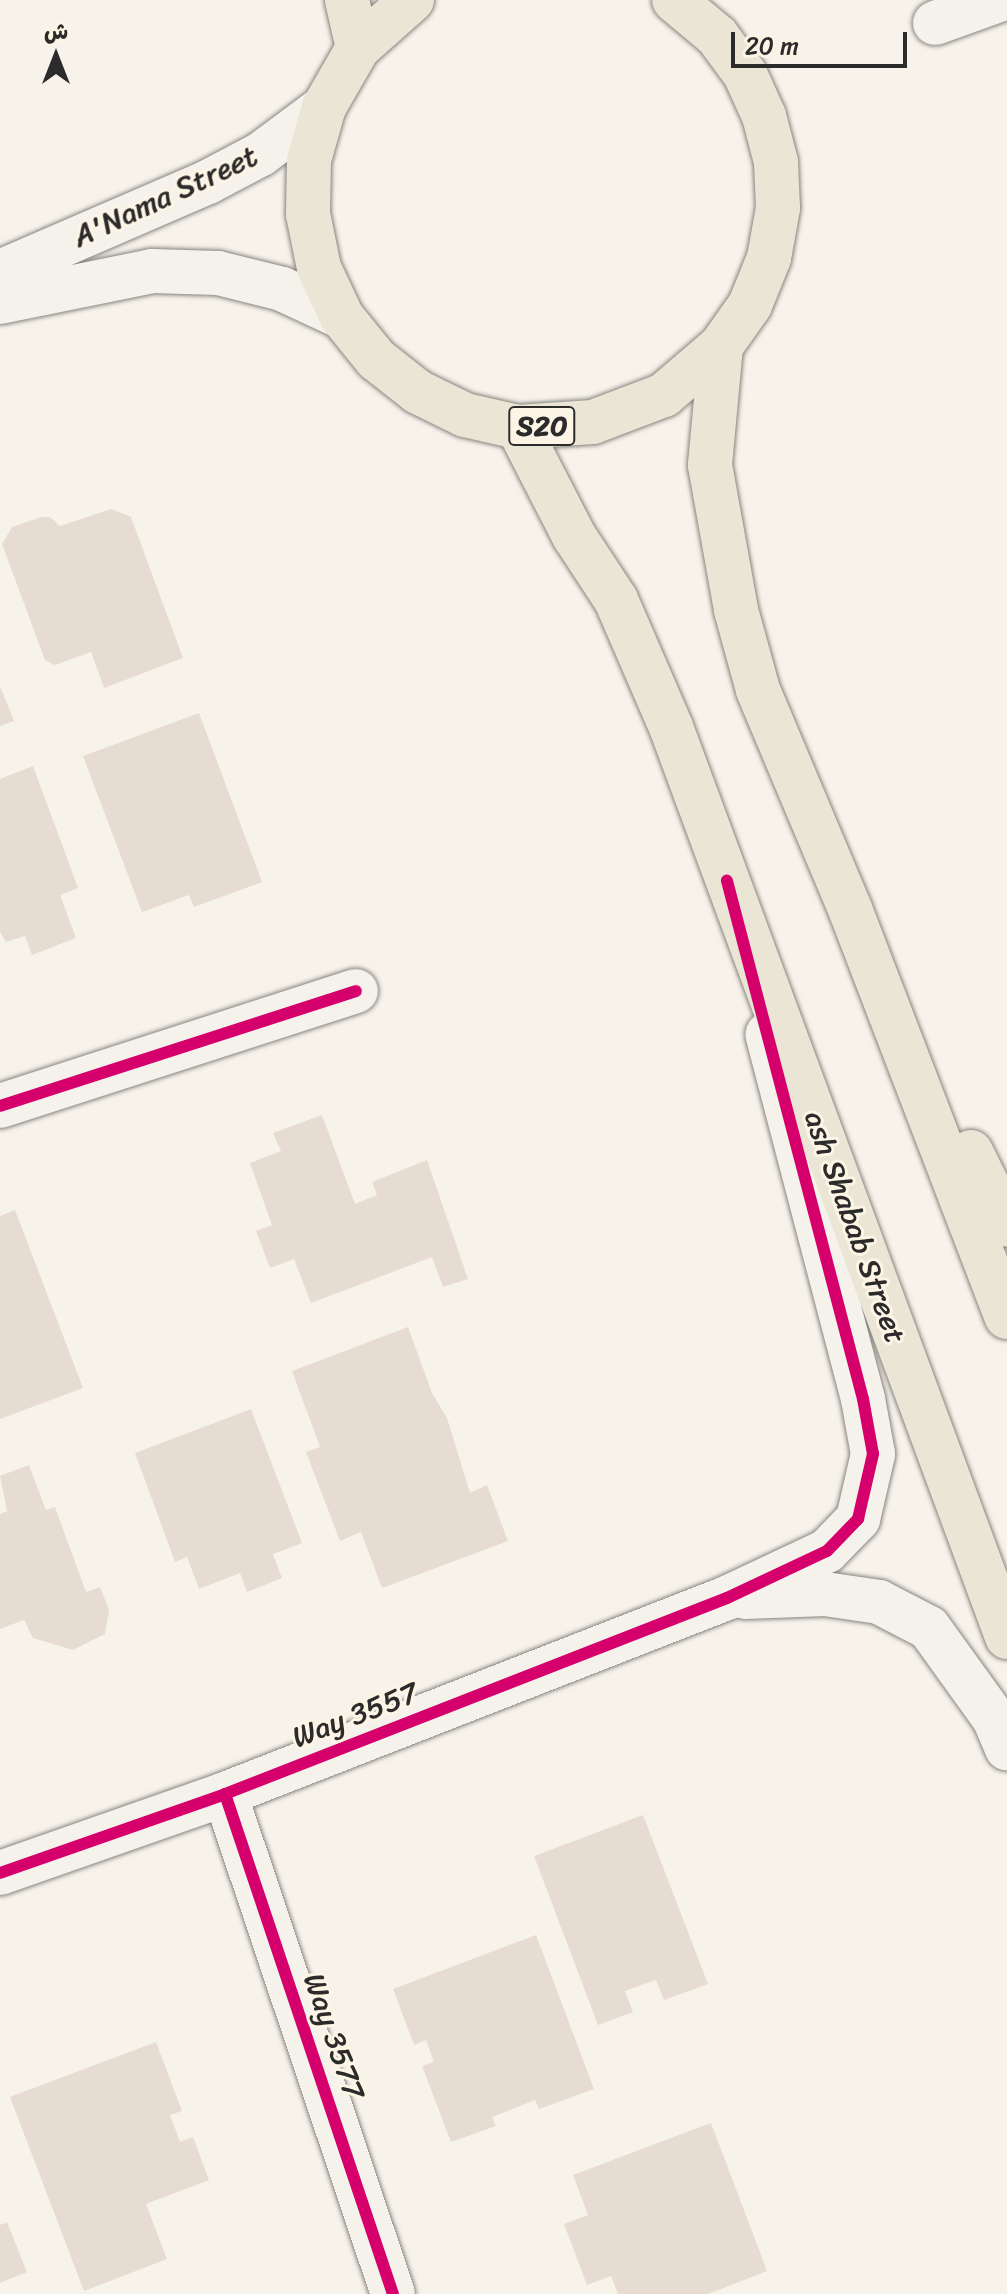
<!DOCTYPE html>
<html>
<head>
<meta charset="utf-8">
<style>
	body { margin:0 }
	#map { position:relative; width:1007px; height:2294px; overflow:hidden; background:#f7f3ea; font-family:Sriracha,"Playpen Sans Arabic",sans-serif }
	div>[style] { position:absolute }
	[style*='--x'] { left:calc(var(--x)*1px); top:calc(var(--y)*1px); width:calc(var(--w)*1px); rotate:calc(var(--a)*1deg) }
	.building>* { inset:0; background:#e7dcd2 }
	.roads { filter:drop-shadow(0 0 2px #878581) drop-shadow(0 0 2px #878581) }
	.street>* { height:44px; margin:-22px; padding:0 22px; transform-origin:22px; border-radius:22px; background:#f5f2ec }
	.secondary>* { height:44px; margin:-22px; padding:0 22px; transform-origin:22px; border-radius:22px; background:#f5f2ec }
	.primary>* { height:44px; margin:-22px; padding:0 22px; transform-origin:22px; border-radius:22px; background:#eae5d5 }
	.cycleway>* { height:12px; margin:-6px; padding:0 6px; transform-origin:6px; border-radius:6px; background:#d6006c }
	span { translate:-50% -50%; white-space:nowrap; text-align:center; line-height:1.15; -webkit-text-stroke:6px #fcf5e5; paint-order:stroke }
	.shield-label span { padding:2px 6px; background:#fcf5e5; border:2px solid; border-radius:6px; -webkit-text-stroke-width:0 }
	.shield-label { font-size:28px; color:#2b2b2b; font-weight:700 }
	.street-label { font-size:30px; color:#2b2b2b }
	.north { position:absolute; left:16px; top:16px; width:80px; height:80px; -webkit-text-stroke:6px #fcf5e5; paint-order:stroke; rotate:0deg; font-size:22px; font-weight:700; line-height:32px; text-align:center; color:#2b2b2b }
	.north::after { content:''; display:block; margin:auto; width:28px; height:36px; background:#2b2b2b; clip-path:polygon(50% 0,100% 100%,50% 72%,0 100%) }
	.scale { position:absolute; left:731px; top:32px; width:176px; height:36px; box-sizing:border-box; border:4px solid #2b2b2b; border-top:0; padding-left:10px; font-size:24px; line-height:28px; white-space:nowrap; color:#2b2b2b; -webkit-text-stroke:6px #fcf5e5; paint-order:stroke }
</style>
</head>
<body>
<div id="map">
	<div class="building">
		<div style="clip-path:polygon(111px 509px,131px 517px,183px 658px,104px 688px,91px 652px,55px 665px,45px 660px,2px 544px,12px 527px,41px 517px,50px 517px,60px 526px)"></div>
		<div style="clip-path:polygon(0 686px,14px 721px,0 726px)"></div>
		<div style="clip-path:polygon(199px 713px,262px 882px,194px 907px,189px 895px,142px 912px,83px 756px)"></div>
		<div style="clip-path:polygon(33px 766px,78px 888px,60px 895px,76px 938px,32px 955px,25px 936px,6px 942px,0 932px,0 779px)"></div>
		<div style="clip-path:polygon(322px 1115px,355px 1204px,377px 1195px,372px 1182px,427px 1160px,468px 1279px,443px 1287px,432px 1257px,311px 1303px,294px 1259px,270px 1268px,256px 1231px,272px 1225px,250px 1163px,281px 1151px,273px 1133px)"></div>
		<div style="clip-path:polygon(15px 1210px,83px 1388px,0 1419px,0 1216px)"></div>
		<div style="clip-path:polygon(408px 1327px,432px 1393px,447px 1418px,470px 1493px,487px 1485px,508px 1541px,382px 1588px,361px 1532px,340px 1541px,306px 1452px,320px 1447px,292px 1371px)"></div>
		<div style="clip-path:polygon(251px 1409px,302px 1543px,273px 1554px,282px 1578px,247px 1592px,240px 1573px,199px 1589px,187px 1557px,175px 1562px,135px 1453px)"></div>
		<div style="clip-path:polygon(29px 1465px,46px 1510px,55px 1507px,86px 1592px,100px 1587px,109px 1610px,105px 1634px,73px 1650px,33px 1638px,24px 1620px,0 1629px,0 1514px,7px 1511px,0 1476px)"></div>
		<div style="clip-path:polygon(643px 1815px,708px 1984px,664px 2000px,656px 1980px,625px 1991px,633px 2012px,598px 2025px,534px 1856px)"></div>
		<div style="clip-path:polygon(536px 1935px,594px 2089px,539px 2109px,535px 2100px,492px 2117px,496px 2126px,451px 2142px,422px 2066px,434px 2062px,426px 2040px,414px 2045px,393px 1989px)"></div>
		<div style="clip-path:polygon(156px 2042px,182px 2111px,170px 2115px,180px 2142px,193px 2137px,209px 2180px,146px 2204px,167px 2259px,84px 2291px,10px 2097px)"></div>
		<div style="clip-path:polygon(711px 2123px,767px 2271px,708px 2294px,618px 2294px,611px 2276px,587px 2285px,564px 2224px,588px 2215px,573px 2175px)"></div>
		<div style="clip-path:polygon(7px 2222px,27px 2272px,0 2283px,0 2225px)"></div>
	</div>
	<div class="roads">
		<div class="street">
			<div style="--x:935;--y:23;--w:68;--a:-19.8"></div>
			<div style="--x:0;--y:1106;--w:374;--a:-17.9"></div>
			<div style="--x:225;--y:1794;--w:527;--a:71.43"></div>
		</div>
		<div class="secondary">
			<div style="--x:0;--y:272;--w:227;--a:-23.4"></div>
			<div style="--x:208;--y:182;--w:60;--a:-27.8"></div>
			<div style="--x:261;--y:154;--w:79;--a:-36.7"></div>
			<div style="--x:0;--y:302;--w:155;--a:-11.5"></div>
			<div style="--x:152;--y:271;--w:66;--a:1.7"></div>
			<div style="--x:218;--y:273;--w:66;--a:14"></div>
			<div style="--x:282;--y:289;--w:66;--a:25"></div>
			<div style="--x:745;--y:1597;--w:80;--a:-2.1"></div>
			<div style="--x:825;--y:1594;--w:55;--a:8.4"></div>
			<div style="--x:879;--y:1602;--w:56;--a:27.5"></div>
			<div style="--x:929;--y:1628;--w:111;--a:54.2"></div>
			<div style="--x:994;--y:1718;--w:33;--a:67"></div>
			<div style="--x:0;--y:1873;--w:238;--a:-19.3"></div>
			<div style="--x:225;--y:1794;--w:539;--a:-21.33"></div>
			<div style="--x:727;--y:1598;--w:110;--a:-25.2"></div>
			<div style="--x:827;--y:1551;--w:45;--a:-45.9"></div>
			<div style="--x:858;--y:1519;--w:67;--a:-77"></div>
			<div style="--x:873;--y:1454;--w:56;--a:-100.3"></div>
			<div style="--x:863;--y:1399;--w:377;--a:-104.7"></div>
		</div>
		<div class="primary">
			<div style="--x:347;--y:0;--w:49;--a:77.1"></div>
			<div style="--x:412;--y:0;--w:72;--a:138.4"></div>
			<div style="--x:358;--y:48;--w:68;--a:120"></div>
			<div style="--x:324;--y:107;--w:55;--a:105.8"></div>
			<div style="--x:309;--y:160;--w:54;--a:91.1"></div>
			<div style="--x:308;--y:214;--w:55;--a:78.5"></div>
			<div style="--x:319;--y:268;--w:54;--a:64.9"></div>
			<div style="--x:342;--y:317;--w:54;--a:51"></div>
			<div style="--x:376;--y:359;--w:53;--a:38.2"></div>
			<div style="--x:418;--y:392;--w:52;--a:26.1"></div>
			<div style="--x:465;--y:415;--w:54;--a:12.8"></div>
			<div style="--x:518;--y:427;--w:75;--a:-3.8"></div>
			<div style="--x:593;--y:422;--w:76;--a:-20.8"></div>
			<div style="--x:664;--y:395;--w:75;--a:-40.7"></div>
			<div style="--x:721;--y:346;--w:50;--a:-54.7"></div>
			<div style="--x:750;--y:305;--w:51;--a:-68"></div>
			<div style="--x:769;--y:258;--w:51;--a:-79.8"></div>
			<div style="--x:778;--y:208;--w:46;--a:-92.5"></div>
			<div style="--x:776;--y:162;--w:48;--a:-104.6"></div>
			<div style="--x:764;--y:116;--w:46;--a:-114.3"></div>
			<div style="--x:745;--y:74;--w:47;--a:-126.4"></div>
			<div style="--x:717;--y:36;--w:56;--a:-140.1"></div>
			<div style="--x:721;--y:346;--w:120;--a:95.3"></div>
			<div style="--x:710;--y:465;--w:147;--a:79.8"></div>
			<div style="--x:736;--y:610;--w:83;--a:74.6"></div>
			<div style="--x:758;--y:690;--w:238;--a:67.2"></div>
			<div style="--x:850;--y:909;--w:437;--a:69"></div>
			<div style="--x:518;--y:427;--w:123;--a:62.8"></div>
			<div style="--x:574;--y:536;--w:77;--a:56.7"></div>
			<div style="--x:616;--y:600;--w:138;--a:66.6"></div>
			<div style="--x:671;--y:727;--w:970;--a:69.73"></div>
			<div style="--x:971;--y:1152;--w:81;--a:63.7"></div>
		</div>
	</div>
	<div class="cycleway">
		<div style="--x:0;--y:1106;--w:374;--a:-17.9"></div>
		<div style="--x:225;--y:1794;--w:527;--a:71.43"></div>
		<div style="--x:0;--y:1873;--w:238;--a:-19.3"></div>
		<div style="--x:225;--y:1794;--w:539;--a:-21.33"></div>
		<div style="--x:727;--y:1598;--w:110;--a:-25.2"></div>
		<div style="--x:827;--y:1551;--w:45;--a:-45.9"></div>
		<div style="--x:858;--y:1519;--w:67;--a:-77"></div>
		<div style="--x:873;--y:1454;--w:56;--a:-100.3"></div>
		<div style="--x:863;--y:1399;--w:536;--a:-104.71"></div>
	</div>
	<div class="shield-label">
		<span style="left:542px;top:426px">S20</span>
	</div>
	<div class="street-label">
		<span style="left:165px;top:196px;rotate:-25deg">A'Nama Street</span>
		<span style="left:855px;top:1227px;rotate:70deg">ash Shabab Street</span>
		<span style="left:355px;top:1715px;rotate:-21deg">Way 3557</span>
		<span style="left:334px;top:2036px;rotate:71deg">Way 3577</span>
	</div>
	<div class="north">ش</div>
	<div class="scale">20 m</div>
</div>
</body>
</html>
